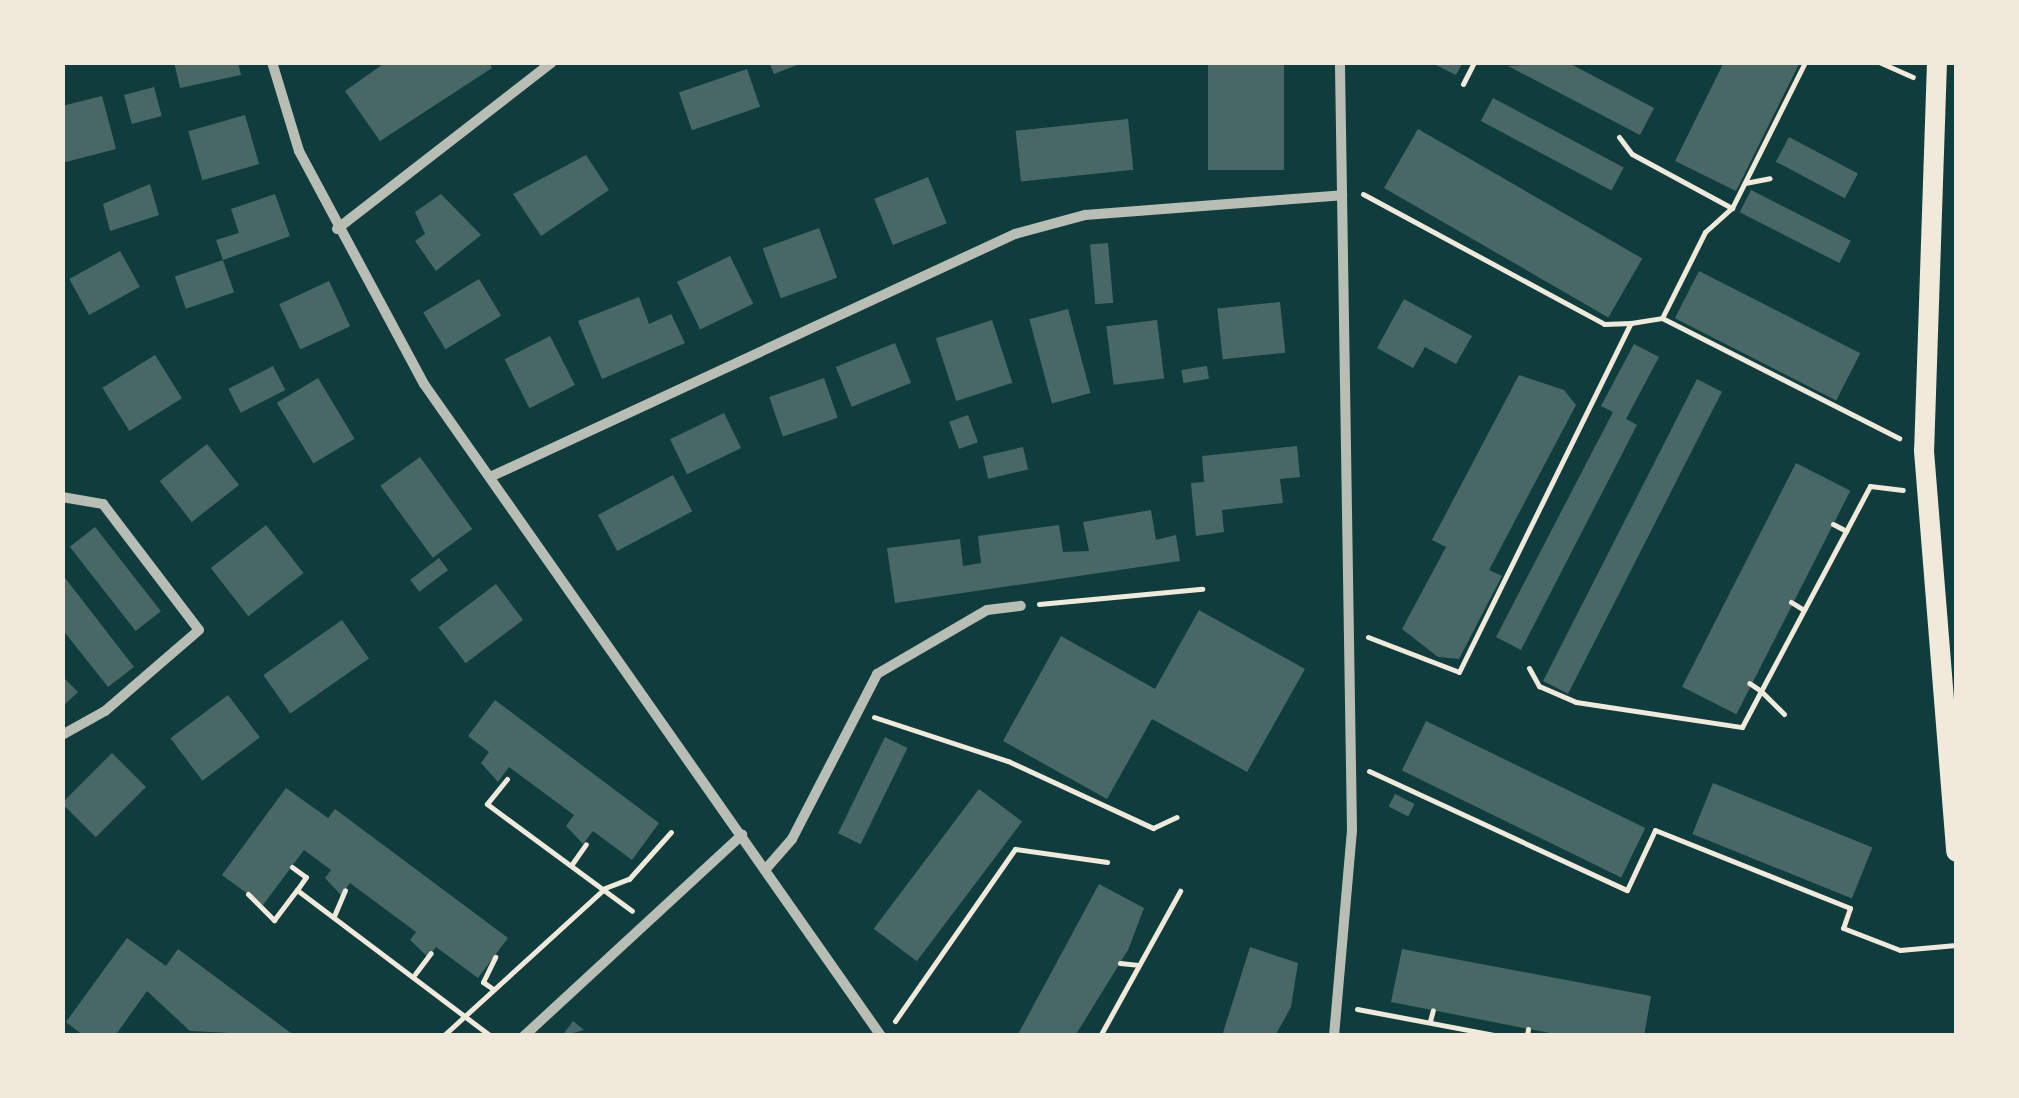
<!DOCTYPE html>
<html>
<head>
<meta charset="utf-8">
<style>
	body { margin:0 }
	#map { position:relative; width:2019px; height:1098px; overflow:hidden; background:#0f3d3e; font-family:"Asap Condensed",sans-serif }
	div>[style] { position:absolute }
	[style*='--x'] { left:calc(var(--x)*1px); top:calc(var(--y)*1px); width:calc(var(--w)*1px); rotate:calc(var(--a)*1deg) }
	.building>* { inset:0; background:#486865; transform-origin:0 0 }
	.path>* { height:5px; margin:-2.5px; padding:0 2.5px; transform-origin:2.5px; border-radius:2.5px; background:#f1e9da }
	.minor>* { height:10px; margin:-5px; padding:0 5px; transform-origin:5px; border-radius:5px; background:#b8beb3 }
	.secondary>* { height:20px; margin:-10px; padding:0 10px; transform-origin:10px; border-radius:10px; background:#f1e9da }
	span { translate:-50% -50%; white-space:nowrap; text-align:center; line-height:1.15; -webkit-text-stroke:10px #f1e9da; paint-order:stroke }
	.frame { position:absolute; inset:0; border:65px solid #f1e9da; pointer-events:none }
</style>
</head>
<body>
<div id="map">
	<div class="building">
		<div style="clip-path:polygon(174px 62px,238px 62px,241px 75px,180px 88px)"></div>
		<div style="clip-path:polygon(386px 62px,489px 62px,492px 68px,380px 141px,345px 91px)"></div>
		<div style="clip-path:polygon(769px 62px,796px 62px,797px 65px,774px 74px)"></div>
		<div style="left:1208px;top:62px;width:76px;height:108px"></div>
		<div style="clip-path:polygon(1430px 62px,1463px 62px,1456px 75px)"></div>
		<div style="clip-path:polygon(1567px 62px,1654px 108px,1640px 135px,1508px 66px)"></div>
		<div style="clip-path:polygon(1724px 62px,1800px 62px,1736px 191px,1675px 161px)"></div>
		<div style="left:747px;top:69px;width:40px;height:72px;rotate:71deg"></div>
		<div style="left:154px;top:87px;width:30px;height:31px;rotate:75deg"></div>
		<div style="clip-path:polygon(102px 96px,116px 149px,62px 163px,62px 106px)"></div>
		<div style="left:1493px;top:98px;width:148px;height:26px;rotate:28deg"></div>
		<div style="left:245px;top:115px;width:51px;height:59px;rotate:74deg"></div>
		<div style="left:1128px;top:119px;width:51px;height:113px;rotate:84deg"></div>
		<div style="left:1418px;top:129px;width:259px;height:68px;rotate:30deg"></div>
		<div style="left:1789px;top:137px;width:78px;height:28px;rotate:28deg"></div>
		<div style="clip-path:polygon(586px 155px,609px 190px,541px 236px,513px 194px)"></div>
		<div style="left:928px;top:177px;width:50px;height:58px;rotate:68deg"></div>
		<div style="clip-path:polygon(150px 184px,159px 215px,110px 231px,103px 204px)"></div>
		<div style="left:1751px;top:190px;width:112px;height:25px;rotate:27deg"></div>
		<div style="clip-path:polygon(275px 194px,290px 236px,223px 260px,216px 240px,239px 233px,231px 209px)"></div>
		<div style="clip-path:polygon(441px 194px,481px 235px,436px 271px,415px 241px,425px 234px,415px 212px)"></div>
		<div style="left:819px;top:228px;width:53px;height:60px;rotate:70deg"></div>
		<div style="left:1108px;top:243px;width:60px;height:18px;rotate:85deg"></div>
		<div style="left:120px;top:251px;width:41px;height:58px;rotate:61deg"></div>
		<div style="left:730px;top:256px;width:53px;height:59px;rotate:64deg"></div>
		<div style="left:223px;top:260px;width:34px;height:51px;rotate:71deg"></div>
		<div style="left:1699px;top:271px;width:181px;height:53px;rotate:27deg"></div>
		<div style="left:479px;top:279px;width:43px;height:65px;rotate:59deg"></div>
		<div style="left:329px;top:281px;width:50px;height:55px;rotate:65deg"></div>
		<div style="clip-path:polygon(639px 297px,649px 324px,671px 314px,685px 343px,602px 379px,578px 321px)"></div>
		<div style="clip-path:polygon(1404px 299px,1472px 336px,1456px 364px,1425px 347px,1413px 368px,1377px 348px)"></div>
		<div style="left:1280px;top:302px;width:51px;height:63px;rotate:84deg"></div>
		<div style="left:1068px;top:309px;width:87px;height:40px;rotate:75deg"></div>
		<div style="left:992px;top:320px;width:66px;height:59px;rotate:72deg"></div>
		<div style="left:1157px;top:320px;width:59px;height:51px;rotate:83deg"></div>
		<div style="left:550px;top:336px;width:55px;height:51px;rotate:63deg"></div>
		<div style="left:895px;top:343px;width:43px;height:64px;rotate:68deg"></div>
		<div style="clip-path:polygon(1634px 344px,1659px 357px,1626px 419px,1637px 425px,1521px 650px,1496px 637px,1613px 412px,1601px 406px)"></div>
		<div style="left:155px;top:355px;width:51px;height:62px;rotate:58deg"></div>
		<div style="left:273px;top:366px;width:27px;height:50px;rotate:63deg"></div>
		<div style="left:1207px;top:366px;width:13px;height:26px;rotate:81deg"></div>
		<div style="clip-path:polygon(1519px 375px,1564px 390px,1576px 405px,1489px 570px,1502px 576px,1459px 659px,1438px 657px,1402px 629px,1446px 547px,1432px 540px)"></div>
		<div style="left:318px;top:378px;width:71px;height:48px;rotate:59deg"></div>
		<div style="left:824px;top:378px;width:42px;height:58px;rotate:71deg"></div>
		<div style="left:1697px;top:379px;width:28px;height:339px;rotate:27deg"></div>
		<div style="left:724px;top:413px;width:39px;height:60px;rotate:64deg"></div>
		<div style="left:968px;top:415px;width:29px;height:20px;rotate:70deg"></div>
		<div style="left:207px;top:444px;width:52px;height:60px;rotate:52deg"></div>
		<div style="clip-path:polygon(1297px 446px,1300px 477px,1280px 479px,1283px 503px,1222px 510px,1224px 532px,1196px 536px,1191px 483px,1204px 482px,1202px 456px)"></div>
		<div style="left:1023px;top:447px;width:23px;height:41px;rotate:77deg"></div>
		<div style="left:420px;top:457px;width:89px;height:49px;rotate:54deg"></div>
		<div style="left:1796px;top:463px;width:61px;height:251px;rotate:27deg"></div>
		<div style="left:673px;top:475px;width:41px;height:85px;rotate:62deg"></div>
		<div style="clip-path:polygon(1151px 510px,1156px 540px,1176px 535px,1180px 561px,895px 603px,887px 548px,960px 539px,963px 566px,981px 563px,978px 536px,1059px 525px,1063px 552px,1089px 551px,1083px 522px)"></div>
		<div style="left:266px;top:525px;width:61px;height:70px;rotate:52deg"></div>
		<div style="left:95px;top:527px;width:107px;height:32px;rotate:52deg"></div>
		<div style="left:439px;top:558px;width:15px;height:36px;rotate:53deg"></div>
		<div style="clip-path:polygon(62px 574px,134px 667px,108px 687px,62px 629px)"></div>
		<div style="left:496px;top:584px;width:45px;height:72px;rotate:53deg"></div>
		<div style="clip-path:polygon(1199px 610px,1305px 669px,1247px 772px,1152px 719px,1107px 799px,1003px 741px,1061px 636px,1155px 689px)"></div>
		<div style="left:342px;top:620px;width:47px;height:96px;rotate:55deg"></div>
		<div style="clip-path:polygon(62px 676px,78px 692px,62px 707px)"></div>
		<div style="left:228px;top:695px;width:53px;height:72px;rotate:53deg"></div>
		<div style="clip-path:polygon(495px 700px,659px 823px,632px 860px,593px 831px,583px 844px,566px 826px,574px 815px,509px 767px,498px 782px,481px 763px,489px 752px,468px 736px)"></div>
		<div style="left:1426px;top:721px;width:244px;height:55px;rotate:26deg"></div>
		<div style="left:885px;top:737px;width:25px;height:107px;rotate:26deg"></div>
		<div style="left:112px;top:753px;width:48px;height:71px;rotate:45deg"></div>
		<div style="left:1713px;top:783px;width:172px;height:55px;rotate:22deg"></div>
		<div style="clip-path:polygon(286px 788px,328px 818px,335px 809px,508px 938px,478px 978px,436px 947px,428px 957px,410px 940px,416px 932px,350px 883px,341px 895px,325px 878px,331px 870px,304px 850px,263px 905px,222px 875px)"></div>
		<div style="left:979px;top:789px;width:54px;height:175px;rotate:37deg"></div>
		<div style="left:1395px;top:794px;width:22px;height:14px;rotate:27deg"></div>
		<div style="clip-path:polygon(1099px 884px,1144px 908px,1128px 950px,1075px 1036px,1017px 1036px)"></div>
		<div style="clip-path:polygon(127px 938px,166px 966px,178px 949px,295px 1036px,190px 1031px,147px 991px,115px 1036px,84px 1036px,66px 1022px)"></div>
		<div style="clip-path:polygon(1250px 947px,1298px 963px,1291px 1007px,1275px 1036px,1222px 1036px)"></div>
		<div style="clip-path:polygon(1402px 949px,1651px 996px,1644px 1036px,1565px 1036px,1391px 1002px)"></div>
		<div style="clip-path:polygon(573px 1021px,584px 1030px,562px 1036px)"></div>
	</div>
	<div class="path">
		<div style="--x:1879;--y:62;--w:37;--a:24"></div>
		<div style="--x:1463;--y:84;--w:25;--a:-63"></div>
		<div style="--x:1619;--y:137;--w:21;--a:53"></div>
		<div style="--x:1632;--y:154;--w:114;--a:28.4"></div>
		<div style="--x:1745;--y:183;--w:25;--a:-11"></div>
		<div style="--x:1363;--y:194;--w:274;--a:28.3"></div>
		<div style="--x:1604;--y:324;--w:27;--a:-2"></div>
		<div style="--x:1662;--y:318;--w:96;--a:-63.4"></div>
		<div style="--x:1705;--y:232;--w:36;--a:-42"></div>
		<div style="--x:1732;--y:208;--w:163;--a:-63.4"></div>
		<div style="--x:1833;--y:524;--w:15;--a:28"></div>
		<div style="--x:1791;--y:602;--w:15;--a:32"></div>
		<div style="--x:1039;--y:604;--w:164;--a:-5.3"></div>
		<div style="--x:1368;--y:637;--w:97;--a:21"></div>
		<div style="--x:1459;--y:672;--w:389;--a:-63.8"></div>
		<div style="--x:1631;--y:323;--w:31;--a:-9"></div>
		<div style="--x:1662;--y:318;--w:266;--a:26.9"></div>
		<div style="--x:1529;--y:668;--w:21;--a:61"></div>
		<div style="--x:1539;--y:686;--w:40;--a:23.4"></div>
		<div style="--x:1576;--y:702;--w:168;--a:8.6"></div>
		<div style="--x:1742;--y:727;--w:41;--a:-62.2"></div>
		<div style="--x:1761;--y:691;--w:14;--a:-146"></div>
		<div style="--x:1784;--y:714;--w:33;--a:-135"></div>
		<div style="--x:1761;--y:691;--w:232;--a:-62"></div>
		<div style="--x:1870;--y:486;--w:33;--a:7"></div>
		<div style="--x:874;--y:717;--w:141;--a:18.2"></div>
		<div style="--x:1008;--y:761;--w:160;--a:24.8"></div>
		<div style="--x:1153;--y:828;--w:26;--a:-25"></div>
		<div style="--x:1369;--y:771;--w:284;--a:24.8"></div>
		<div style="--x:1627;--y:890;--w:66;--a:-65"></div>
		<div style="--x:1655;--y:830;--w:210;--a:21.8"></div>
		<div style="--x:1850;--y:908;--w:21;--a:109"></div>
		<div style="--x:1843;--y:928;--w:61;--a:21.1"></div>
		<div style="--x:1900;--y:950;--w:56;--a:-5.1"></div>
		<div style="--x:507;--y:779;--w:32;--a:129"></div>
		<div style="--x:487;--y:804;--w:180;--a:36.4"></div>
		<div style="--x:572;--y:864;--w:24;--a:-55"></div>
		<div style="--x:292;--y:867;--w:17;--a:36"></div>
		<div style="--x:306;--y:877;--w:16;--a:125"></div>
		<div style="--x:248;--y:894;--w:37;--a:45"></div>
		<div style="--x:274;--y:920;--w:38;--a:-53"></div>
		<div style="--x:297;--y:890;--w:243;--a:37"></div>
		<div style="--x:334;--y:916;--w:28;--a:-67"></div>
		<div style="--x:1120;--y:963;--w:18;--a:6"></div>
		<div style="--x:415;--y:974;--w:26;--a:-53"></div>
		<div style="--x:493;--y:989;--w:12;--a:-145"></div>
		<div style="--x:483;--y:982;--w:28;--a:-64"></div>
		<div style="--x:1357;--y:1009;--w:146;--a:10.7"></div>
		<div style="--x:895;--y:1021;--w:210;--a:-55.1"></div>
		<div style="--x:1015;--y:849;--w:93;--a:8"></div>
		<div style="--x:1430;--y:1021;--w:11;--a:-75"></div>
		<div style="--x:143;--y:1036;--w:2;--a:0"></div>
		<div style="--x:443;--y:1036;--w:219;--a:-42.4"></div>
		<div style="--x:605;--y:888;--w:26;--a:-21"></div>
		<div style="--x:629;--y:879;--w:63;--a:-48.2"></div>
		<div style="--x:1100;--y:1036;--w:166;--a:-61.1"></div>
		<div style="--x:1527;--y:1036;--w:7;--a:-82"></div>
	</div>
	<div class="minor">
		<div style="--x:272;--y:62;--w:93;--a:73.1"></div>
		<div style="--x:299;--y:151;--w:264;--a:61.8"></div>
		<div style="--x:424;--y:384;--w:796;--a:54.97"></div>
		<div style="--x:337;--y:229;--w:272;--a:-37.8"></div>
		<div style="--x:490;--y:477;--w:579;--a:-24.84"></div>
		<div style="--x:1015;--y:234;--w:73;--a:-15.2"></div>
		<div style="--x:1085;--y:215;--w:258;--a:-4.4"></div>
		<div style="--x:62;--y:497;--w:42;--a:9.7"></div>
		<div style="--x:103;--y:504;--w:158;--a:52.7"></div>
		<div style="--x:199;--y:630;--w:124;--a:139.2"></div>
		<div style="--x:105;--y:711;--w:49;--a:150.8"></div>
		<div style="--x:765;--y:870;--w:41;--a:-48.9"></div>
		<div style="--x:792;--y:839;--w:186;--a:-62.7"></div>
		<div style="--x:877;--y:674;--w:127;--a:-30.2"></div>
		<div style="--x:987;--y:610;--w:34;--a:-7"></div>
		<div style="--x:524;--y:1036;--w:297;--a:-42.7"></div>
		<div style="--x:1334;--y:1036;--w:207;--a:-85"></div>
		<div style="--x:1352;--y:830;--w:768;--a:-90.9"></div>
	</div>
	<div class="secondary">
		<div style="--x:1937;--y:62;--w:389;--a:91.9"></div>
		<div style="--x:1924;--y:451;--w:402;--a:85.4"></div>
	</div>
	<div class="frame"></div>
</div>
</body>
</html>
